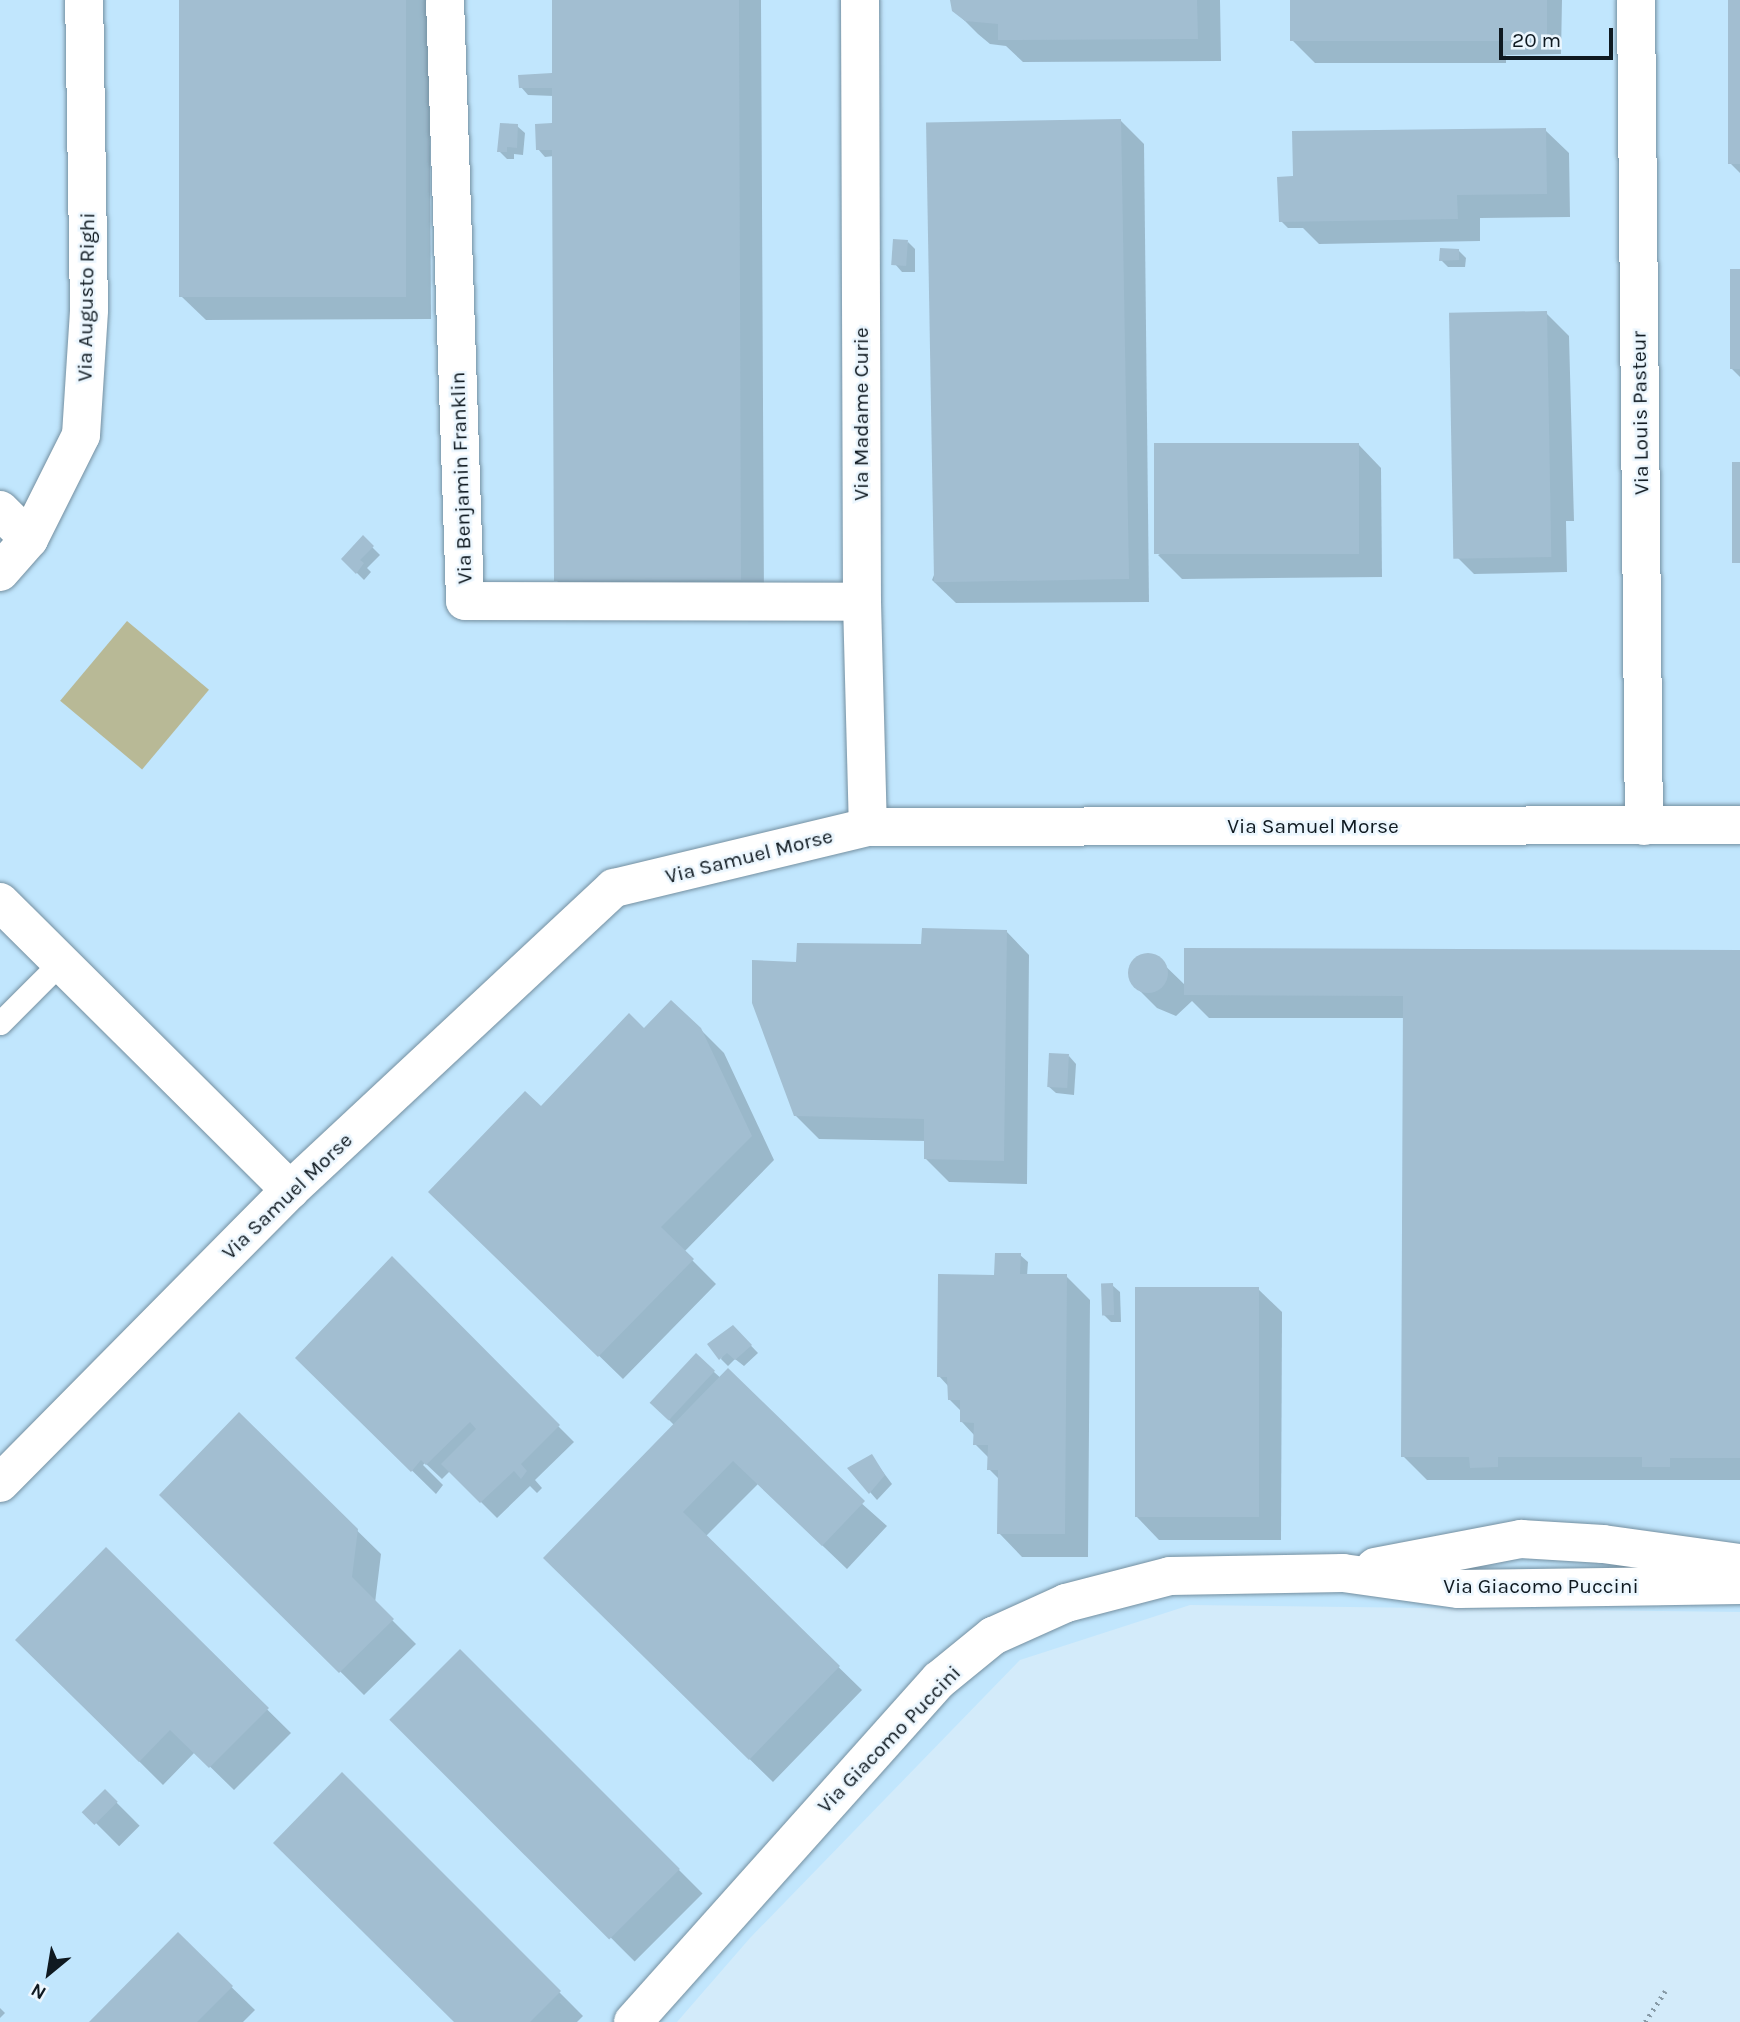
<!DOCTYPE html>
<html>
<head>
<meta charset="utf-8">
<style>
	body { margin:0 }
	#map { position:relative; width:1740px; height:2022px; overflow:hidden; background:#d3ebfa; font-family:Karla,sans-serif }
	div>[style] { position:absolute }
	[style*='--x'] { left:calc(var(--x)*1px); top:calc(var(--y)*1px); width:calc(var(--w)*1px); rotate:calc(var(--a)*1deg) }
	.built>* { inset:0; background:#c1e6fd }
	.green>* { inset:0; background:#b8b996; transform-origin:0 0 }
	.shadow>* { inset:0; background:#0003; transform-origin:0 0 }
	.building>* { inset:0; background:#a2bed1; transform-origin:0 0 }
	.round { border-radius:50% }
	.path>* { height:4.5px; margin-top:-2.25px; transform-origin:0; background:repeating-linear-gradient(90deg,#879aa6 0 2px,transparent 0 7px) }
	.roads { filter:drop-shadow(0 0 2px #748fa0) drop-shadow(0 0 2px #748fa0) }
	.lane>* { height:23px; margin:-11.5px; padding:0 11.5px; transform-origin:11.5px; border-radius:11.5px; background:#fff }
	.street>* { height:38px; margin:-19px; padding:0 19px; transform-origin:19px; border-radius:19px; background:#fff }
	.secondary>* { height:38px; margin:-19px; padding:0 19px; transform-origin:19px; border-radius:19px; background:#fff }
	span { translate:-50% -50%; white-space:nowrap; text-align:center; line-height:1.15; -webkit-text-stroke:5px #ebf6fe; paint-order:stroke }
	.street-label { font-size:21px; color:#0f1920 }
	.north { position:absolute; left:14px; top:1938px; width:70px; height:70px; -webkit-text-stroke:5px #ebf6fe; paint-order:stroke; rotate:210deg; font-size:19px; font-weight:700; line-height:28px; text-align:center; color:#0f1920 }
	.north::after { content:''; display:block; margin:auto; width:24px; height:32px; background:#0f1920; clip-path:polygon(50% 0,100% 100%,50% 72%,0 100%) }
	.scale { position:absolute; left:1499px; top:28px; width:114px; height:32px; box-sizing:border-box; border:4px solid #0f1920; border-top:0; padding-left:9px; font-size:21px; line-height:24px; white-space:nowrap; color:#0f1920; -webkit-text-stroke:5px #ebf6fe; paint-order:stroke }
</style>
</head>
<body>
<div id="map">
	<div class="built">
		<div style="clip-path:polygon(0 0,1740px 0,1740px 1612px,1190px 1605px,1020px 1660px,750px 1938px,677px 2022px,0 2022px)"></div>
	</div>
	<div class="green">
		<div style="left:127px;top:621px;width:107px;height:104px;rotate:40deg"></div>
	</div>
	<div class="shadow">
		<div style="clip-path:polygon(181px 0,429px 0,431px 319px,206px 320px,182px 297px)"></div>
		<div style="clip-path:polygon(553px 0,761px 0,764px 603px,580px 604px,556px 580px,554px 156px,545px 157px,538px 149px,554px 128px,554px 96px,528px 95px,521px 87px,554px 77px)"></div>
		<div style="clip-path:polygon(952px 0,1220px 0,1221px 61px,1023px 62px,1006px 46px,990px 44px,978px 34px,954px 10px)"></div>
		<div style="clip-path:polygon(1292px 0,1562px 0,1561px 54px,1506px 55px,1506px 63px,1315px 63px,1292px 40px)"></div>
		<div style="clip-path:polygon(1730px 0,1740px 0,1740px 173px,1731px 164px)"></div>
		<div style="clip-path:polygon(1120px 120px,1144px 144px,1149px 602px,956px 603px,932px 580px)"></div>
		<div style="clip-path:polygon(517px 126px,525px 133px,523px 155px,514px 154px,514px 159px,507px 159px,499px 151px)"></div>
		<div style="clip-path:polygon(1545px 130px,1569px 153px,1570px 217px,1480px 218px,1480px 241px,1319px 244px,1303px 228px,1288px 228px,1281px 221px,1292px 178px)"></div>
		<div style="clip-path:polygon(908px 242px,915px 249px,915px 272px,902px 272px,895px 264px)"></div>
		<div style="clip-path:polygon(1459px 251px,1466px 258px,1465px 267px,1448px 267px,1441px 260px)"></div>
		<div style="clip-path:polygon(1740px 271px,1740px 377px,1732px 369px)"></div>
		<div style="clip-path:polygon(1546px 313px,1569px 336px,1574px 521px,1566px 521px,1567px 572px,1474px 574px,1458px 558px)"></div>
		<div style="clip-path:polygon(1358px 444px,1381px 468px,1382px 577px,1182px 579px,1158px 555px)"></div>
		<div style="clip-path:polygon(363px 538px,380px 555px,367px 568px,371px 572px,364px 580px,343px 559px)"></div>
		<div style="clip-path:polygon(1006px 931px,1029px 955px,1027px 1184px,949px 1182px,926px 1159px,926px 1141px,819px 1139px,795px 1115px,923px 946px)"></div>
		<div style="clip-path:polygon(1740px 952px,1740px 1480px,1427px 1480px,1403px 1456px,1405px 1018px,1209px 1018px,1192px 1001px,1176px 1016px,1157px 1008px,1133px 984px,1130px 979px,1130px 967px,1142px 956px,1155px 956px,1185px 985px)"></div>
		<div style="clip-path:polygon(700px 1029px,724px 1053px,774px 1160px,684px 1252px,716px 1284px,623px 1379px,454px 1215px,541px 1108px,644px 1031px)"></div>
		<div style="clip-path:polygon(1069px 1056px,1076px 1064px,1074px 1095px,1056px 1093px,1048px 1086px)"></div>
		<div style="clip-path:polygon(1020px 1255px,1028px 1262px,1027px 1276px,1066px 1276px,1090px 1300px,1088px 1557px,1022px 1557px,999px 1533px,1000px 1480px,989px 1469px,989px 1458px,975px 1444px,975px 1436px,962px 1422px,961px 1411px,949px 1399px,949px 1387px,939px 1376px,996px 1276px)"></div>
		<div style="clip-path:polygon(1112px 1285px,1120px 1292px,1121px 1322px,1111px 1322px,1104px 1315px)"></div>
		<div style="clip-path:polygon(1258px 1289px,1282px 1312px,1281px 1540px,1159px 1540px,1136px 1516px)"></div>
		<div style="clip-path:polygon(733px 1327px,758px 1353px,744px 1366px,735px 1359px,728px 1366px,721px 1359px)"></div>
		<div style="clip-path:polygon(696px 1356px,887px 1526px,847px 1569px,758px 1484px,705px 1537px,862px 1690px,773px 1782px,545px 1558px,675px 1426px,651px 1402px)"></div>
		<div style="clip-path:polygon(297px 1358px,504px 1372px,574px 1442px,535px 1480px,542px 1488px,537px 1493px,530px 1486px,497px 1518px,450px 1471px,442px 1479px,425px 1463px,423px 1465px,443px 1485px,436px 1494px)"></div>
		<div style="clip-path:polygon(239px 1415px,381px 1554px,375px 1603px,416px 1644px,364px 1695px,162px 1495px)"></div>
		<div style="clip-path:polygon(872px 1457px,892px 1484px,877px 1500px,850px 1469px)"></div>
		<div style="clip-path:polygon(106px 1550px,291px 1733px,234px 1790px,195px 1752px,163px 1785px,17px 1640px)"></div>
		<div style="left:460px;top:1651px;width:343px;height:96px;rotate:45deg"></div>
		<div style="clip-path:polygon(342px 1774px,583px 2016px,577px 2022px,456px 2022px)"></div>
		<div style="left:105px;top:1791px;width:49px;height:29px;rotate:45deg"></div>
		<div style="clip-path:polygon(178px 1935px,255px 2010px,243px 2022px,91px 2022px)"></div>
		<div style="clip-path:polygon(0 2008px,5px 2013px,0 2018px)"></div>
	</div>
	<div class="building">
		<div style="left:179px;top:0;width:227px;height:297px"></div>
		<div style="clip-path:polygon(552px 0,739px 0,741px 580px,554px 581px,552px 150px,536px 150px,535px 124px,552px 123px,552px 88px,519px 88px,518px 75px,552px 73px)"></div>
		<div style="clip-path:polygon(950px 0,1197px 0,1198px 39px,998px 40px,998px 24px,965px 21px,952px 11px)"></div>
		<div style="left:1290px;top:0;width:257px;height:41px"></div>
		<div style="left:1728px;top:0;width:12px;height:164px"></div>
		<div style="left:1121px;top:119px;width:460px;height:195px;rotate:89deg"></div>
		<div style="clip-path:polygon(500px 123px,518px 124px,517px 148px,507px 147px,507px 152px,497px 152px)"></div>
		<div style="clip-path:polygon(1546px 128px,1547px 194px,1457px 195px,1458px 219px,1279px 222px,1277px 177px,1293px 176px,1292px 131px)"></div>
		<div style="left:893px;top:239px;width:15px;height:26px;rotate:4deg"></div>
		<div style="clip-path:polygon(1440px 248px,1459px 249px,1459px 260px,1439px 261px)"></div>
		<div style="left:1730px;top:269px;width:10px;height:100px"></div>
		<div style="left:1547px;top:311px;width:246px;height:98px;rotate:89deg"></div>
		<div style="left:1359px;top:443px;width:111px;height:205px;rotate:90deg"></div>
		<div style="left:1732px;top:462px;width:8px;height:101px"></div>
		<div style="clip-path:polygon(363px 535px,374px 546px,360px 560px,364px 563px,356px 574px,341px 559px)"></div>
		<div style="clip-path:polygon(922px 928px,1007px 930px,1004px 1161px,924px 1159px,924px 1119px,794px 1116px,752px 1003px,752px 960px,796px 962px,797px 943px,921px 944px)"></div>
		<div style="clip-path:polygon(1184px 948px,1740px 950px,1740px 1458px,1670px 1458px,1670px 1467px,1642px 1467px,1642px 1457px,1498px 1457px,1498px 1467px,1470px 1468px,1469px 1457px,1401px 1457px,1403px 996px,1184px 995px)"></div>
		<div class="round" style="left:1128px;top:953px;width:40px;height:40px"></div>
		<div style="clip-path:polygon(671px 1000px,701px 1028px,752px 1136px,661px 1227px,694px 1259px,598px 1357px,428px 1192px,525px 1091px,541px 1106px,629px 1013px,644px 1028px)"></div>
		<div style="left:1049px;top:1053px;width:20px;height:34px;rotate:3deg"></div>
		<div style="clip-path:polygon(995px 1253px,1021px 1253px,1020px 1274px,1067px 1274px,1065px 1534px,997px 1534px,998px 1470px,987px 1470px,988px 1445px,973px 1445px,974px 1423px,960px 1422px,960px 1400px,948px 1400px,947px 1377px,937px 1377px,938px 1274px,994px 1275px)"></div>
		<div style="clip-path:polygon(392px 1256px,560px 1425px,521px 1464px,527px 1471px,521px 1479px,514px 1471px,480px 1503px,441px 1464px,476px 1429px,470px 1422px,426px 1465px,421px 1460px,411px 1472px,295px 1358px)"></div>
		<div style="left:1113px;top:1283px;width:32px;height:12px;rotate:88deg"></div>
		<div style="left:1135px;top:1287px;width:124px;height:230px"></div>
		<div style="clip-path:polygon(733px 1325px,752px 1345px,735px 1360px,727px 1353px,719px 1360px,707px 1344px)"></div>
		<div style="left:696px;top:1353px;width:26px;height:68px;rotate:43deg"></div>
		<div style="clip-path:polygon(728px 1368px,865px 1501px,822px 1546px,733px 1461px,683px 1512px,840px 1666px,749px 1760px,543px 1558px)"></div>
		<div style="clip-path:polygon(239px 1412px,358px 1529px,352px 1577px,394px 1619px,339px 1673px,159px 1495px)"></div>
		<div style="clip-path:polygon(872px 1454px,885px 1475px,869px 1494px,847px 1468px)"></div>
		<div style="clip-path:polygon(106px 1547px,269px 1708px,209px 1768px,170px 1730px,139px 1762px,15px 1640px)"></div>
		<div style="left:460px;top:1649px;width:311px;height:100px;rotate:45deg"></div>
		<div style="clip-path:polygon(342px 1772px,561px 1991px,530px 2022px,454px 2022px,273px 1843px)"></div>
		<div style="left:105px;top:1789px;width:18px;height:33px;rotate:45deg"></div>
		<div style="clip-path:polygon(178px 1932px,233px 1986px,197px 2022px,89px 2022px)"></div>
	</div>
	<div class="path">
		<div style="--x:1645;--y:2022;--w:37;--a:-57"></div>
	</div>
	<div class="roads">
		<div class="lane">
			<div style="--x:0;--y:1023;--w:86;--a:-45"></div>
		</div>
		<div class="street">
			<div style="--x:445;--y:0;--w:601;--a:88.09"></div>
			<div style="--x:465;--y:601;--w:397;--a:0.1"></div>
			<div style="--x:860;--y:0;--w:602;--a:89.81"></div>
			<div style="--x:862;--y:602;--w:225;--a:88.5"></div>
			<div style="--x:1636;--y:0;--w:826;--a:89.45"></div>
			<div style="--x:0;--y:510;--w:41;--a:45"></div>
			<div style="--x:0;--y:572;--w:44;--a:-48.7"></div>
			<div style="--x:29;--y:539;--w:116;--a:-63.4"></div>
			<div style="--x:81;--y:435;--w:125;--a:-86.3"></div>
			<div style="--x:89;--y:310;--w:310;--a:-90.9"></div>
			<div style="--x:0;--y:902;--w:409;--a:44.8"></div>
			<div style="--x:1375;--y:1567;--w:149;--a:-10.9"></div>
			<div style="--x:1521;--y:1539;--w:82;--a:3.5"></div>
			<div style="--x:1603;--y:1544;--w:138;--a:7.9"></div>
			<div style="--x:633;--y:2022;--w:459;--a:-48.2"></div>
			<div style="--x:939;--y:1680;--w:70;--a:-39.2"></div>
			<div style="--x:993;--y:1636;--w:80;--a:-24.3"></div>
			<div style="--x:1066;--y:1603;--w:107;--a:-14.6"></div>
			<div style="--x:1170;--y:1576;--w:173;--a:-1"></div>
			<div style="--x:1343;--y:1573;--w:117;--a:7.9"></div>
			<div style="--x:1459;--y:1589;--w:281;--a:-0.8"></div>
		</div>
		<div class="secondary">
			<div style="--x:0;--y:1483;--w:412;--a:-45.3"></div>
			<div style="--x:290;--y:1190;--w:443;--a:-43"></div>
			<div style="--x:614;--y:888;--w:261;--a:-13.5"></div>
			<div style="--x:868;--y:827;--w:872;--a:-0.13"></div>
		</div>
	</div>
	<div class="street-label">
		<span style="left:86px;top:297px;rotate:-89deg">Via Augusto Righi</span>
		<span style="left:1640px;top:413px;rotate:-91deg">Via Louis Pasteur</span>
		<span style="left:861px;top:414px;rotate:-90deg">Via Madame Curie</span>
		<span style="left:461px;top:478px;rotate:-92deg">Via Benjamin Franklin</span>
		<span style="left:1313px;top:826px">Via Samuel Morse</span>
		<span style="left:749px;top:856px;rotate:-14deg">Via Samuel Morse</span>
		<span style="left:287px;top:1196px;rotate:-44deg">Via Samuel Morse</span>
		<span style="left:1541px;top:1586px">Via Giacomo Puccini</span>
		<span style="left:889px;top:1739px;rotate:-46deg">Via Giacomo Puccini</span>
	</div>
	<div class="north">N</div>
	<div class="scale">20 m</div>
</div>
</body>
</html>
